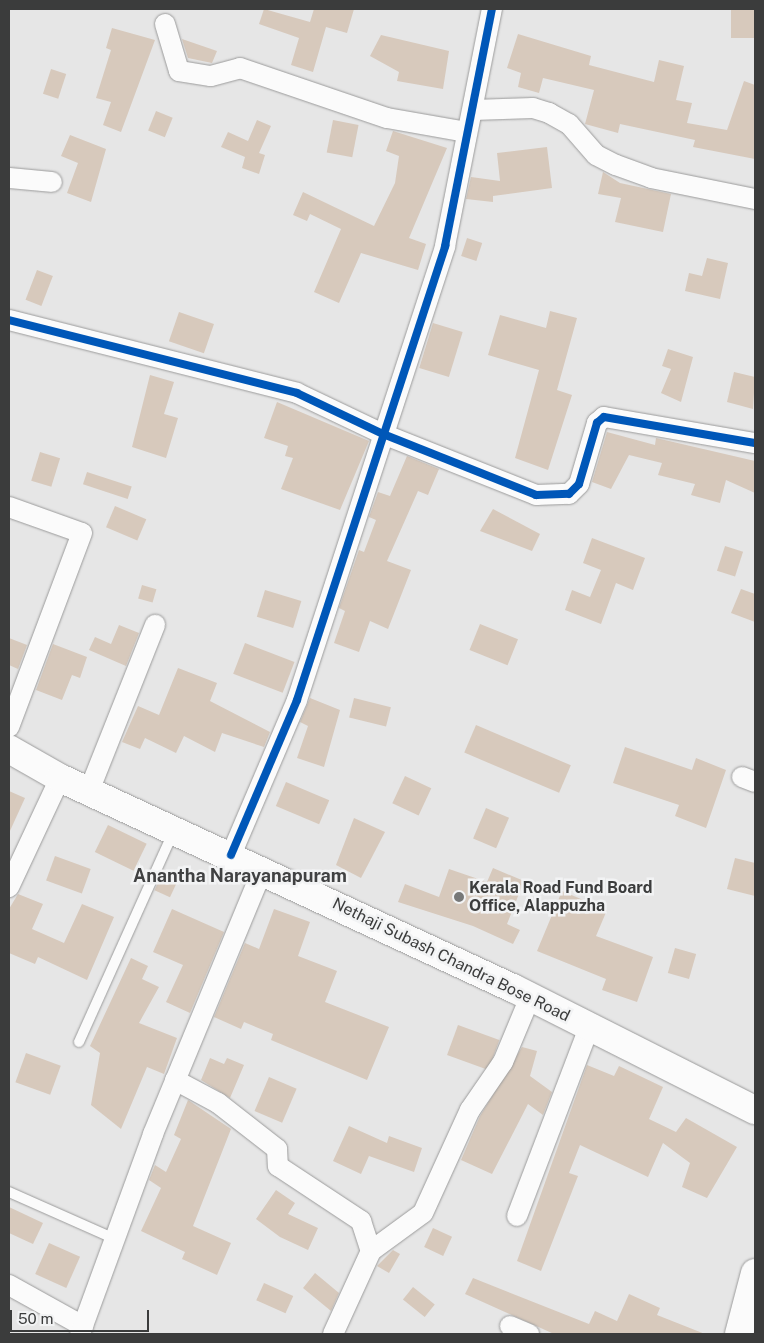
<!DOCTYPE html>
<html>
<head>
<meta charset="utf-8">
<style>
	body { margin:0 }
	#map { position:relative; width:764px; height:1343px; overflow:hidden; background:#e6e6e6; font-family:"Public Sans",sans-serif }
	div>[style] { position:absolute }
	[style*='--x'] { left:calc(var(--x)*1px); top:calc(var(--y)*1px); width:calc(var(--w)*1px); rotate:calc(var(--a)*1deg) }
	.building>* { inset:0; background:#d7c9bc; transform-origin:0 0 }
	.roads { filter:drop-shadow(0 0 1px #9b9b9b) drop-shadow(0 0 1px #9b9b9b) }
	.service>* { height:10px; margin:-5px; padding:0 5px; transform-origin:5px; border-radius:5px; background:#fbfbfb }
	.minor>* { height:20px; margin:-10px; padding:0 10px; transform-origin:10px; border-radius:10px; background:#fbfbfb }
	.secondary>* { height:28px; margin:-14px; padding:0 14px; transform-origin:14px; border-radius:14px; background:#fbfbfb }
	.cycleway>* { height:8px; margin:-4px; padding:0 4px; transform-origin:4px; border-radius:4px; background:#0057b8 }
	.dots>* { width:14px; height:14px; translate:-50% -50%; box-sizing:border-box; border:2px solid #f2f3f4; border-radius:50% }
	span { translate:-50% -50%; white-space:nowrap; text-align:center; line-height:1.15; -webkit-text-stroke:5px #f2f3f4; paint-order:stroke }
	.poi-label { font-size:16px; color:#3b3c3c; font-weight:700 }
	.left { translate:0 -50%; text-align:left }
	.street-label { font-size:16px; color:#3b3c3c }
	.neighbourhood-label { font-size:18px; color:#404142; font-weight:700 }
	.frame { position:absolute; inset:0; border:10px solid #3b3c3c; pointer-events:none }
	.scale { position:absolute; left:10px; top:1310px; width:139px; height:22px; box-sizing:border-box; border:2px solid #3b3c3c; border-top:0; padding-left:6px; font-size:15px; line-height:18px; white-space:nowrap; color:#3b3c3c; -webkit-text-stroke:4px #f2f3f4; paint-order:stroke }
</style>
</head>
<body>
<div id="map">
	<div class="building">
		<div style="clip-path:polygon(264px 9px,310px 22px,314px 9px,354px 9px,347px 33px,326px 27px,313px 72px,291px 65px,299px 38px,259px 24px)"></div>
		<div style="left:731px;top:9px;width:24px;height:29px"></div>
		<div style="clip-path:polygon(112px 28px,155px 40px,121px 132px,103px 125px,111px 102px,96px 98px,111px 50px,106px 48px)"></div>
		<div style="clip-path:polygon(518px 34px,591px 56px,589px 65px,654px 82px,659px 60px,684px 66px,676px 100px,692px 103px,687px 123px,727px 130px,744px 81px,755px 85px,755px 159px,693px 147px,695px 140px,620px 124px,618px 133px,585px 124px,594px 90px,543px 78px,539px 93px,518px 87px,521px 73px,507px 68px)"></div>
		<div style="clip-path:polygon(381px 35px,449px 51px,443px 89px,397px 81px,399px 72px,370px 56px)"></div>
		<div style="clip-path:polygon(182px 39px,217px 51px,212px 63px,188px 58px)"></div>
		<div style="left:51px;top:69px;width:16px;height:26px;rotate:18deg"></div>
		<div style="left:156px;top:111px;width:18px;height:21px;rotate:22deg"></div>
		<div style="clip-path:polygon(257px 120px,271px 126px,259px 153px,265px 155px,259px 174px,242px 168px,245px 157px,221px 147px,228px 132px,248px 141px)"></div>
		<div style="left:333px;top:120px;width:26px;height:33px;rotate:11deg"></div>
		<div style="clip-path:polygon(393px 131px,447px 148px,409px 238px,426px 244px,418px 270px,361px 253px,339px 303px,314px 292px,341px 229px,310px 214px,307px 221px,293px 215px,303px 192px,374px 226px,395px 183px,399px 156px,386px 151px)"></div>
		<div style="clip-path:polygon(70px 135px,106px 149px,91px 202px,67px 193px,78px 163px,61px 156px)"></div>
		<div style="clip-path:polygon(547px 147px,552px 188px,493px 196px,493px 202px,466px 199px,471px 177px,500px 181px,497px 153px)"></div>
		<div style="clip-path:polygon(603px 172px,620px 183px,671px 194px,663px 232px,615px 222px,621px 198px,598px 194px)"></div>
		<div style="left:467px;top:238px;width:16px;height:19px;rotate:18deg"></div>
		<div style="clip-path:polygon(707px 258px,728px 263px,720px 299px,685px 291px,689px 273px,702px 276px)"></div>
		<div style="left:37px;top:270px;width:17px;height:32px;rotate:21deg"></div>
		<div style="clip-path:polygon(550px 311px,577px 318px,557px 390px,572px 395px,548px 470px,515px 458px,539px 370px,488px 355px,500px 315px,546px 328px)"></div>
		<div style="left:179px;top:312px;width:37px;height:31px;rotate:19deg"></div>
		<div style="left:433px;top:323px;width:31px;height:47px;rotate:17deg"></div>
		<div style="clip-path:polygon(668px 349px,693px 357px,681px 402px,661px 393px,671px 369px,662px 366px)"></div>
		<div style="clip-path:polygon(734px 372px,755px 377px,753px 409px,727px 402px)"></div>
		<div style="clip-path:polygon(150px 375px,174px 382px,164px 414px,178px 418px,166px 458px,132px 447px)"></div>
		<div style="clip-path:polygon(277px 402px,369px 441px,340px 510px,281px 489px,293px 458px,285px 456px,288px 446px,264px 438px)"></div>
		<div style="clip-path:polygon(607px 432px,655px 445px,656px 438px,755px 461px,755px 493px,726px 480px,720px 503px,691px 495px,695px 484px,658px 475px,662px 463px,629px 455px,611px 489px,592px 482px)"></div>
		<div style="left:40px;top:452px;width:21px;height:30px;rotate:17deg"></div>
		<div style="clip-path:polygon(407px 456px,439px 469px,428px 495px,418px 491px,387px 561px,411px 570px,388px 629px,370px 621px,359px 652px,334px 643px,345px 611px,339px 608px,359px 550px,364px 552px,376px 520px,369px 517px,378px 492px,390px 496px)"></div>
		<div style="left:87px;top:472px;width:47px;height:13px;rotate:18deg"></div>
		<div style="left:115px;top:506px;width:34px;height:23px;rotate:23deg"></div>
		<div style="clip-path:polygon(493px 509px,540px 534px,532px 551px,480px 531px)"></div>
		<div style="clip-path:polygon(592px 538px,645px 558px,633px 590px,616px 583px,601px 624px,565px 610px,572px 590px,590px 597px,601px 570px,583px 563px)"></div>
		<div style="left:725px;top:546px;width:19px;height:26px;rotate:18deg"></div>
		<div style="left:142px;top:585px;width:15px;height:14px;rotate:16deg"></div>
		<div style="clip-path:polygon(741px 589px,755px 594px,755px 622px,731px 613px)"></div>
		<div style="left:265px;top:590px;width:38px;height:28px;rotate:17deg"></div>
		<div style="left:480px;top:624px;width:41px;height:28px;rotate:22deg"></div>
		<div style="clip-path:polygon(119px 625px,139px 633px,126px 666px,89px 650px,95px 637px,111px 644px)"></div>
		<div style="clip-path:polygon(9px 638px,27px 645px,18px 669px,9px 665px)"></div>
		<div style="left:245px;top:643px;width:53px;height:33px;rotate:21deg"></div>
		<div style="clip-path:polygon(53px 644px,87px 657px,80px 678px,72px 675px,62px 700px,36px 690px)"></div>
		<div style="clip-path:polygon(178px 668px,217px 683px,210px 701px,270px 732px,264px 747px,222px 733px,215px 752px,184px 736px,176px 753px,145px 738px,140px 749px,122px 742px,138px 706px,159px 715px)"></div>
		<div style="clip-path:polygon(310px 698px,340px 710px,324px 767px,297px 758px,308px 726px,300px 722px)"></div>
		<div style="left:354px;top:698px;width:38px;height:20px;rotate:14deg"></div>
		<div style="left:476px;top:725px;width:103px;height:30px;rotate:23deg"></div>
		<div style="clip-path:polygon(625px 747px,692px 770px,696px 758px,726px 770px,706px 828px,675px 816px,679px 805px,613px 783px)"></div>
		<div style="left:405px;top:776px;width:29px;height:30px;rotate:25deg"></div>
		<div style="left:286px;top:782px;width:47px;height:26px;rotate:23deg"></div>
		<div style="clip-path:polygon(9px 791px,25px 798px,9px 833px)"></div>
		<div style="left:486px;top:808px;width:25px;height:33px;rotate:23deg"></div>
		<div style="clip-path:polygon(354px 818px,385px 832px,361px 878px,336px 865px)"></div>
		<div style="left:108px;top:825px;width:43px;height:30px;rotate:26deg"></div>
		<div style="left:55px;top:856px;width:38px;height:26px;rotate:20deg"></div>
		<div style="clip-path:polygon(735px 858px,755px 863px,755px 896px,727px 889px)"></div>
		<div style="clip-path:polygon(493px 868px,524px 881px,507px 924px,520px 930px,513px 944px,473px 926px,398px 902px,405px 884px,439px 897px,449px 869px,487px 882px)"></div>
		<div style="left:163px;top:872px;width:17px;height:20px;rotate:25deg"></div>
		<div style="clip-path:polygon(562px 891px,607px 910px,596px 936px,653px 957px,637px 1002px,602px 990px,606px 979px,537px 951px)"></div>
		<div style="clip-path:polygon(18px 894px,43px 904px,32px 929px,64px 943px,82px 904px,114px 917px,87px 980px,38px 957px,35px 964px,9px 953px,9px 909px)"></div>
		<div style="clip-path:polygon(172px 909px,224px 932px,190px 1013px,166px 1002px,183px 965px,153px 952px)"></div>
		<div style="clip-path:polygon(274px 909px,310px 922px,298px 956px,337px 971px,325px 1002px,389px 1027px,367px 1080px,271px 1040px,273px 1034px,244px 1022px,241px 1029px,214px 1017px,245px 943px,259px 949px)"></div>
		<div style="left:675px;top:948px;width:22px;height:26px;rotate:16deg"></div>
		<div style="clip-path:polygon(131px 958px,148px 966px,142px 979px,159px 987px,139px 1023px,177px 1038px,164px 1074px,147px 1067px,121px 1129px,91px 1105px,100px 1053px,90px 1046px)"></div>
		<div style="left:458px;top:1025px;width:44px;height:32px;rotate:20deg"></div>
		<div style="clip-path:polygon(522px 1047px,537px 1051px,530px 1076px,552px 1092px,543px 1115px,528px 1104px,492px 1174px,461px 1160px,480px 1116px)"></div>
		<div style="left:26px;top:1053px;width:37px;height:31px;rotate:20deg"></div>
		<div style="clip-path:polygon(210px 1058px,224px 1064px,227px 1058px,244px 1065px,230px 1098px,201px 1080px)"></div>
		<div style="clip-path:polygon(587px 1065px,614px 1076px,619px 1066px,663px 1087px,649px 1119px,676px 1132px,686px 1118px,737px 1147px,707px 1198px,682px 1187px,690px 1163px,663px 1143px,648px 1177px,580px 1145px,569px 1173px,578px 1176px,541px 1271px,517px 1261px)"></div>
		<div style="left:269px;top:1077px;width:30px;height:37px;rotate:23deg"></div>
		<div style="clip-path:polygon(188px 1100px,231px 1129px,193px 1226px,231px 1243px,217px 1275px,182px 1259px,185px 1252px,141px 1231px,161px 1188px,149px 1180px,155px 1165px,166px 1172px,181px 1139px,174px 1135px)"></div>
		<div style="clip-path:polygon(349px 1126px,387px 1143px,389px 1136px,422px 1148px,414px 1172px,369px 1156px,361px 1174px,333px 1161px)"></div>
		<div style="clip-path:polygon(276px 1190px,295px 1203px,288px 1214px,318px 1228px,308px 1250px,280px 1237px,256px 1219px)"></div>
		<div style="clip-path:polygon(9px 1207px,43px 1223px,33px 1244px,9px 1233px)"></div>
		<div style="left:433px;top:1228px;width:21px;height:21px;rotate:25deg"></div>
		<div style="left:49px;top:1243px;width:34px;height:34px;rotate:24deg"></div>
		<div style="clip-path:polygon(393px 1250px,400px 1254px,389px 1273px,377px 1266px)"></div>
		<div style="clip-path:polygon(315px 1273px,339px 1293px,331px 1311px,303px 1288px)"></div>
		<div style="clip-path:polygon(473px 1278px,589px 1324px,595px 1311px,617px 1321px,629px 1294px,660px 1308px,657px 1315px,705px 1334px,554px 1334px,465px 1294px)"></div>
		<div style="left:264px;top:1283px;width:32px;height:19px;rotate:24deg"></div>
		<div style="left:413px;top:1287px;width:28px;height:16px;rotate:39deg"></div>
	</div>
	<div class="roads">
		<div class="service">
			<div style="--x:79;--y:1042;--w:229;--a:-65.8"></div>
			<div style="--x:9;--y:1192;--w:116;--a:23.9"></div>
		</div>
		<div class="minor">
			<div style="--x:165;--y:24;--w:49;--a:73.4"></div>
			<div style="--x:179;--y:71;--w:32;--a:9"></div>
			<div style="--x:211;--y:76;--w:30;--a:-15"></div>
			<div style="--x:240;--y:68;--w:155;--a:18.8"></div>
			<div style="--x:387;--y:118;--w:80;--a:10"></div>
			<div style="--x:473;--y:110;--w:60;--a:-1.9"></div>
			<div style="--x:533;--y:108;--w:17;--a:17"></div>
			<div style="--x:549;--y:113;--w:23;--a:29"></div>
			<div style="--x:569;--y:124;--w:41;--a:48.9"></div>
			<div style="--x:596;--y:155;--w:22;--a:27"></div>
			<div style="--x:616;--y:165;--w:37;--a:20"></div>
			<div style="--x:651;--y:178;--w:106;--a:11.4"></div>
			<div style="--x:9;--y:178;--w:43;--a:5.3"></div>
			<div style="--x:9;--y:320;--w:297;--a:14.2"></div>
			<div style="--x:297;--y:393;--w:95;--a:25.5"></div>
			<div style="--x:383;--y:434;--w:165;--a:21.7"></div>
			<div style="--x:536;--y:495;--w:33;--a:-2"></div>
			<div style="--x:569;--y:494;--w:14;--a:-45"></div>
			<div style="--x:579;--y:484;--w:64;--a:-73.6"></div>
			<div style="--x:597;--y:423;--w:9;--a:-41"></div>
			<div style="--x:604;--y:417;--w:153;--a:9.8"></div>
			<div style="--x:9;--y:507;--w:77;--a:19.6"></div>
			<div style="--x:82;--y:533;--w:207;--a:110.6"></div>
			<div style="--x:742;--y:777;--w:14;--a:21"></div>
			<div style="--x:89;--y:791;--w:179;--a:-68.3"></div>
			<div style="--x:231;--y:855;--w:168;--a:-66.9"></div>
			<div style="--x:297;--y:700;--w:478;--a:-71.9"></div>
			<div style="--x:445;--y:246;--w:242;--a:-78.8"></div>
			<div style="--x:9;--y:887;--w:120;--a:-64.9"></div>
			<div style="--x:175;--y:1080;--w:49;--a:28.1"></div>
			<div style="--x:218;--y:1103;--w:75;--a:37.9"></div>
			<div style="--x:277;--y:1149;--w:17;--a:87"></div>
			<div style="--x:278;--y:1166;--w:100;--a:33.5"></div>
			<div style="--x:361;--y:1221;--w:32;--a:72"></div>
			<div style="--x:517;--y:1216;--w:202;--a:-69.1"></div>
			<div style="--x:9;--y:1285;--w:85;--a:29"></div>
			<div style="--x:510;--y:1326;--w:21;--a:23"></div>
			<div style="--x:80;--y:1334;--w:213;--a:-69.9"></div>
			<div style="--x:153;--y:1134;--w:287;--a:-67.5"></div>
			<div style="--x:333;--y:1334;--w:91;--a:-65.4"></div>
			<div style="--x:371;--y:1251;--w:64;--a:-36.2"></div>
			<div style="--x:423;--y:1213;--w:113;--a:-65.5"></div>
			<div style="--x:470;--y:1110;--w:58;--a:-55.5"></div>
			<div style="--x:503;--y:1062;--w:70;--a:-67.4"></div>
		</div>
		<div class="secondary">
			<div style="--x:9;--y:749;--w:59;--a:29.6"></div>
			<div style="--x:60;--y:778;--w:499;--a:24.9"></div>
			<div style="--x:513;--y:988;--w:271;--a:26.8"></div>
			<div style="--x:739;--y:1334;--w:63;--a:-75.3"></div>
		</div>
	</div>
	<div class="cycleway">
		<div style="--x:9;--y:320;--w:297;--a:14.2"></div>
		<div style="--x:297;--y:393;--w:95;--a:25.5"></div>
		<div style="--x:383;--y:434;--w:165;--a:21.7"></div>
		<div style="--x:536;--y:495;--w:33;--a:-2"></div>
		<div style="--x:569;--y:494;--w:14;--a:-45"></div>
		<div style="--x:579;--y:484;--w:64;--a:-73.6"></div>
		<div style="--x:597;--y:423;--w:9;--a:-41"></div>
		<div style="--x:604;--y:417;--w:153;--a:9.8"></div>
		<div style="--x:231;--y:855;--w:168;--a:-66.9"></div>
		<div style="--x:297;--y:700;--w:478;--a:-71.9"></div>
		<div style="--x:445;--y:246;--w:242;--a:-78.8"></div>
	</div>
	<div class="dots">
		<div style="left:459px;top:897px;background:#777878"></div>
	</div>
	<div class="poi-label">
		<span class="left" style="left:469px;top:897px">Kerala Road Fund Board<br>Office, Alappuzha</span>
	</div>
	<div class="street-label">
		<span style="left:451px;top:960px;rotate:26deg">Nethaji Subash Chandra Bose Road</span>
	</div>
	<div class="neighbourhood-label">
		<span style="left:240px;top:876px">Anantha Narayanapuram</span>
	</div>
	<div class="frame"></div>
	<div class="scale">50 m</div>
</div>
</body>
</html>
